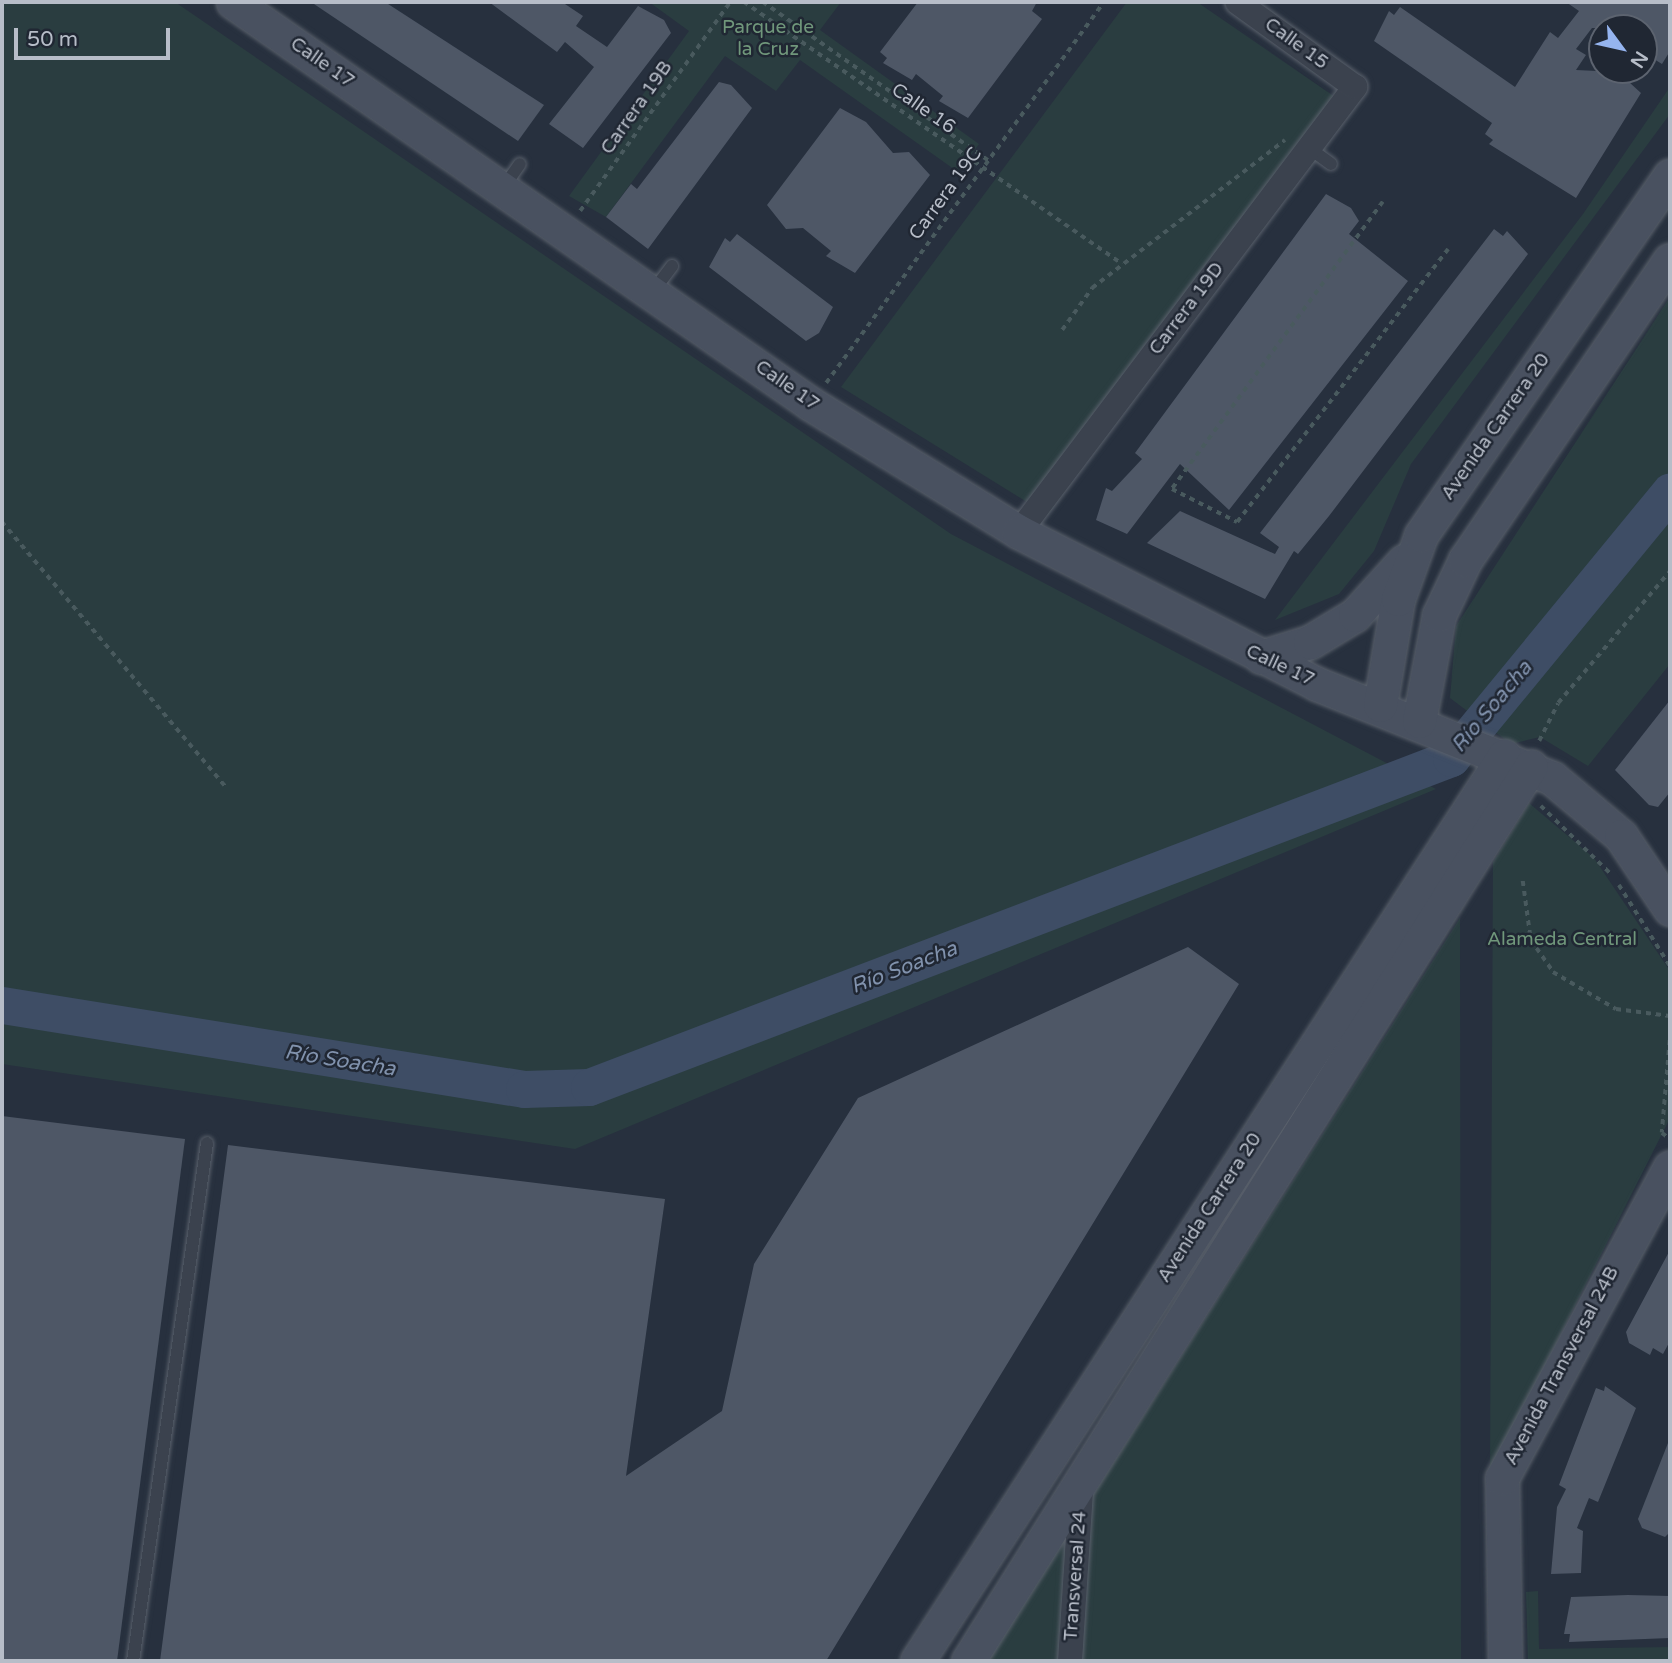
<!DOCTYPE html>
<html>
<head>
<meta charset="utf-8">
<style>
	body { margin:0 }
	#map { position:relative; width:1672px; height:1663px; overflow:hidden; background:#27303e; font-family:"Varela Round",sans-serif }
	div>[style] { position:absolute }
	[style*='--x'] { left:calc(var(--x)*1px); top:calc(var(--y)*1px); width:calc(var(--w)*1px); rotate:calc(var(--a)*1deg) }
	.green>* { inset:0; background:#2a3d40 }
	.river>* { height:37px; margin:-18.5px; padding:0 18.5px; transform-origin:18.5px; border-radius:18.5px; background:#3e4d65 }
	.building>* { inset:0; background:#4e5766 }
	.path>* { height:3.5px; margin-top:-1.75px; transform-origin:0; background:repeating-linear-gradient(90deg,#495a5e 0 5px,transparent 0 10px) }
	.roads { filter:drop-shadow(0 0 2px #59606b) drop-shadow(0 0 2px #59606b) }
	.lane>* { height:12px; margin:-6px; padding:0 6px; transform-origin:6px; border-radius:6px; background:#3b424e }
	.street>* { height:24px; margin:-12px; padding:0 12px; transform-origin:12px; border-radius:12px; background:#3b424e }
	.secondary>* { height:33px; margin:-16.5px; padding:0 16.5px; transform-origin:16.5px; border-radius:16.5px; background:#495160 }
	span { translate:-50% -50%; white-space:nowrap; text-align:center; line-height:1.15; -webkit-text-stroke:5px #202733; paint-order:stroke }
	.park-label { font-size:19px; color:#70977b }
	.street-label { font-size:19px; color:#b7bdc8 }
	.water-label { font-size:21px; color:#8192ad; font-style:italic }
	.frame { position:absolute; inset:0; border:4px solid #b7bdc8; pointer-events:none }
	.north { position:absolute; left:1588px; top:14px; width:70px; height:70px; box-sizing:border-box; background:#202733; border:2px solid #5c636f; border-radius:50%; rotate:123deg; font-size:19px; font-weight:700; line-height:28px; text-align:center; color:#b7bdc8 }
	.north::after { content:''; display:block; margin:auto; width:24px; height:32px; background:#95b4ef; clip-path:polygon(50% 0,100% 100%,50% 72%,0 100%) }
	.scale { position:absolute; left:14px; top:28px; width:156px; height:32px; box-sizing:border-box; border:4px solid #b7bdc8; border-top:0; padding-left:9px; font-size:21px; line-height:24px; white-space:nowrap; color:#b7bdc8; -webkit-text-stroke:5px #202733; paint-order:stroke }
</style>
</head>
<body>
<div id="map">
	<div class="green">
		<div style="clip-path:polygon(2px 2px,175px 2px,951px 534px,1436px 789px,575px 1149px,2px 1064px)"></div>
		<div style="clip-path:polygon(649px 2px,841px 2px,820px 30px,979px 144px,958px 172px,800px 60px,776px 91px,725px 56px,606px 217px,569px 196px,689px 31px)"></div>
		<div style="clip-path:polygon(1127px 2px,1197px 2px,1338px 99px,1048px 515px,841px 387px)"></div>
		<div style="clip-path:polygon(1670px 87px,1670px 114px,1411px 464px,1374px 551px,1339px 594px,1275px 620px,1583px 214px)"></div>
		<div style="clip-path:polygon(1670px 297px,1670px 664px,1588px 766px,1540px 737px,1511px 744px,1450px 698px,1456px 626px)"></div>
		<div style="clip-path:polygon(1529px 803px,1594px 858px,1670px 971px,1670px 1118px,1490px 1474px,1493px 862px)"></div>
		<div style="clip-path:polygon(1460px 918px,1461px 1661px,987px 1661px,1079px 1517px)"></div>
		<div style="clip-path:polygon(1538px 1591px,1539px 1649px,1670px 1647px,1670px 1661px,1528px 1661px,1526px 1592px)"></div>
	</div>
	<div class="river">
		<div style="--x:2;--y:1005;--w:529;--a:9.14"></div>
		<div style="--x:524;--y:1089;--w:65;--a:-1.8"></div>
		<div style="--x:589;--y:1087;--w:923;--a:-20.89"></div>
		<div style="--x:1451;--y:758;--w:345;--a:-50.6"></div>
	</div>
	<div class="building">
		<div style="clip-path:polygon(311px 2px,385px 2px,544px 105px,518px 141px)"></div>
		<div style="clip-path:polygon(489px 2px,562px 2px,583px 16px,576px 26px,607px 47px,638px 6px,664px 20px,671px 33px,583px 148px,549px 124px,594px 67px,565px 42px,557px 52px)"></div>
		<div style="clip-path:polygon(918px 2px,1037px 2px,1032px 11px,1042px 19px,968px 118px,939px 101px,943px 96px,916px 74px,912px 80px,883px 63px,887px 58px,880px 52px)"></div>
		<div style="clip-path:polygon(1566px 2px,1670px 2px,1670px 51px,1662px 64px,1644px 53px,1644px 28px,1592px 28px,1576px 49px,1586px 55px,1576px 70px,1618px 72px,1641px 93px,1576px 198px,1489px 144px,1493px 140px,1485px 134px,1492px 123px,1374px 41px,1389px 11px,1394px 15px,1400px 7px,1515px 87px,1550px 32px,1558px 38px,1579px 11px)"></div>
		<div style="clip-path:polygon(719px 82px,731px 85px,752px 108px,648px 249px,606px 217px,631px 184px,637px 189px)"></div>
		<div style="clip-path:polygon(840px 108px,866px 122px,893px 153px,909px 152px,930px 175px,855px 273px,826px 256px,831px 251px,803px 228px,786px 229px,767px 205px)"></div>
		<div style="clip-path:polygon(1326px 194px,1351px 208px,1359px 221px,1349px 234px,1408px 281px,1229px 510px,1180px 464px,1127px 534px,1096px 520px,1106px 488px,1112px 491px,1142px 459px,1135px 453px)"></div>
		<div style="clip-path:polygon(1494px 229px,1503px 236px,1507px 231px,1528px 254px,1329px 516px,1298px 554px,1294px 551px,1265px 599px,1147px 543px,1180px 511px,1275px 554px,1279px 547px,1260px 533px)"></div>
		<div style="clip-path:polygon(737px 234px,833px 307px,819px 333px,806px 341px,709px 267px,725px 238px,730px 242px)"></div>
		<div style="clip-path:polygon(1670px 700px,1670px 792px,1658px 807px,1649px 805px,1615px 770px)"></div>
		<div style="clip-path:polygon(1188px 947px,1239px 984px,826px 1661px,160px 1661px,228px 1145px,665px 1199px,626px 1476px,722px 1411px,754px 1264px,858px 1098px)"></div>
		<div style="clip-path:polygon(2px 1116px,185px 1139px,117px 1661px,2px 1661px)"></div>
		<div style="clip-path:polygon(1670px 1250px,1670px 1341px,1663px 1354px,1653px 1348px,1650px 1355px,1629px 1343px,1626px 1332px)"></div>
		<div style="clip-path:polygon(1605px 1386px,1636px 1408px,1598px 1502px,1589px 1498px,1577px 1528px,1583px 1531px,1581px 1573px,1551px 1574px,1557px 1507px,1566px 1489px,1559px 1485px,1596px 1388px,1604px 1391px)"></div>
		<div style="clip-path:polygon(1670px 1438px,1670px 1532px,1665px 1537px,1642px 1528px,1638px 1519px)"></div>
		<div style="clip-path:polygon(1628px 1595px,1670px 1596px,1670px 1638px,1569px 1642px,1570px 1634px,1564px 1634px,1571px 1597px)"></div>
	</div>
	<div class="path">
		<div style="--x:744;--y:2;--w:460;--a:34.7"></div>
		<div style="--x:763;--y:2;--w:275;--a:35.1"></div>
		<div style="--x:1383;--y:202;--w:356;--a:126.3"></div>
		<div style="--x:1172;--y:489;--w:73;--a:26.9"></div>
		<div style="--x:1237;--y:522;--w:345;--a:-52.3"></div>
		<div style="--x:580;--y:211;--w:257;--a:-54.3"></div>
		<div style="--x:1062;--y:330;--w:52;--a:-54.5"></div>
		<div style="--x:1092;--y:288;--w:243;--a:-37.5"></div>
		<div style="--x:826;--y:383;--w:472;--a:-53.9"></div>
		<div style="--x:2;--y:522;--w:346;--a:49.8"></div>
		<div style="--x:1539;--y:741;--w:42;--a:-63.4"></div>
		<div style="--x:1558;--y:703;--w:173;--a:-49.7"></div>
		<div style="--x:1541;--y:806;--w:100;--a:44.2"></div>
		<div style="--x:1523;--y:881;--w:60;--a:82.3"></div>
		<div style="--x:1531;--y:940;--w:39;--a:55"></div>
		<div style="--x:1553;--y:972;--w:73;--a:30.4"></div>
		<div style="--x:1616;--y:1009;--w:54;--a:7.4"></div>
		<div style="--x:1619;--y:885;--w:96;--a:57.8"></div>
		<div style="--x:1670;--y:1040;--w:93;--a:94.9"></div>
		<div style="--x:1662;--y:1133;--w:10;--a:37"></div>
	</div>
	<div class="roads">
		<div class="lane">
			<div style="--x:1309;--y:148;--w:27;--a:36"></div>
			<div style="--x:503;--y:188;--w:29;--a:-55"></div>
			<div style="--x:654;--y:290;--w:30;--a:-53"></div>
			<div style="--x:133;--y:1661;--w:523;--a:-81.87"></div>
		</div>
		<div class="street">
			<div style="--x:1019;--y:532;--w:558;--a:-52.95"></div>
			<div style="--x:1355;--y:87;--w:145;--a:-144.2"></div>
			<div style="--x:1070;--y:1661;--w:171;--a:-86.3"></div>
		</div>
		<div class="secondary">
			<div style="--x:233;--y:2;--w:704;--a:34.82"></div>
			<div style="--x:811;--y:404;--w:244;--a:31.6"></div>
			<div style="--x:1019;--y:532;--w:335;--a:27"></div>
			<div style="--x:1317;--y:684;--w:253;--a:21.8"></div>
			<div style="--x:1552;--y:778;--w:90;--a:40"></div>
			<div style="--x:1621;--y:836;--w:88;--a:56.1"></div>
			<div style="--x:1261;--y:657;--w:51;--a:-17"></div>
			<div style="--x:1310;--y:642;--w:52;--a:-31"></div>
			<div style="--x:1355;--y:615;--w:73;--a:-47.8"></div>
			<div style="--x:1380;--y:705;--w:108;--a:-80.4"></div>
			<div style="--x:1398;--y:599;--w:68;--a:-70.2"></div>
			<div style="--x:1421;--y:535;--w:437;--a:-55.3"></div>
			<div style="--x:1419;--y:721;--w:108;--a:-79.3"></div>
			<div style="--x:1439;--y:615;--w:61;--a:-64.7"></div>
			<div style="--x:1465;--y:560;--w:363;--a:-55.7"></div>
			<div style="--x:917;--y:1661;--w:1079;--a:-57.03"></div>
			<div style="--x:968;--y:1661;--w:1057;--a:-57.83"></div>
			<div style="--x:1505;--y:1661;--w:183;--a:-90.9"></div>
			<div style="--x:1502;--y:1478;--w:353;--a:-61.6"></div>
		</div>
	</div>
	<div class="park-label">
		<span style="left:768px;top:39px">Parque de<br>la Cruz</span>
		<span style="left:1562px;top:940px">Alameda Central</span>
	</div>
	<div class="street-label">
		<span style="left:1296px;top:44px;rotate:36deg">Calle 15</span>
		<span style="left:322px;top:63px;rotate:35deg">Calle 17</span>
		<span style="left:637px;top:108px;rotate:-55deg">Carrera 19B</span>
		<span style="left:923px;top:109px;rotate:35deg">Calle 16</span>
		<span style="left:946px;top:194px;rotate:-54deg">Carrera 19C</span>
		<span style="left:1187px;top:309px;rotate:-53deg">Carrera 19D</span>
		<span style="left:787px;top:386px;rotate:35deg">Calle 17</span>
		<span style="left:1496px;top:427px;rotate:-55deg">Avenida Carrera 20</span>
		<span style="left:1280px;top:666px;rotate:25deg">Calle 17</span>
		<span style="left:1210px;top:1208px;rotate:-57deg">Avenida Carrera 20</span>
		<span style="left:1562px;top:1366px;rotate:-62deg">Avenida Transversal 24B</span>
		<span style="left:1076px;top:1576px;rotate:-86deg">Transversal 24</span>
	</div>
	<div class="water-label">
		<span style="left:1492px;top:707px;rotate:-50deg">Río Soacha</span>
		<span style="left:904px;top:968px;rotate:-21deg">Río Soacha</span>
		<span style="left:340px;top:1061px;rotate:9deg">Río Soacha</span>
	</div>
	<div class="frame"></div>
	<div class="north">N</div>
	<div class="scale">50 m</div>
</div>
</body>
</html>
